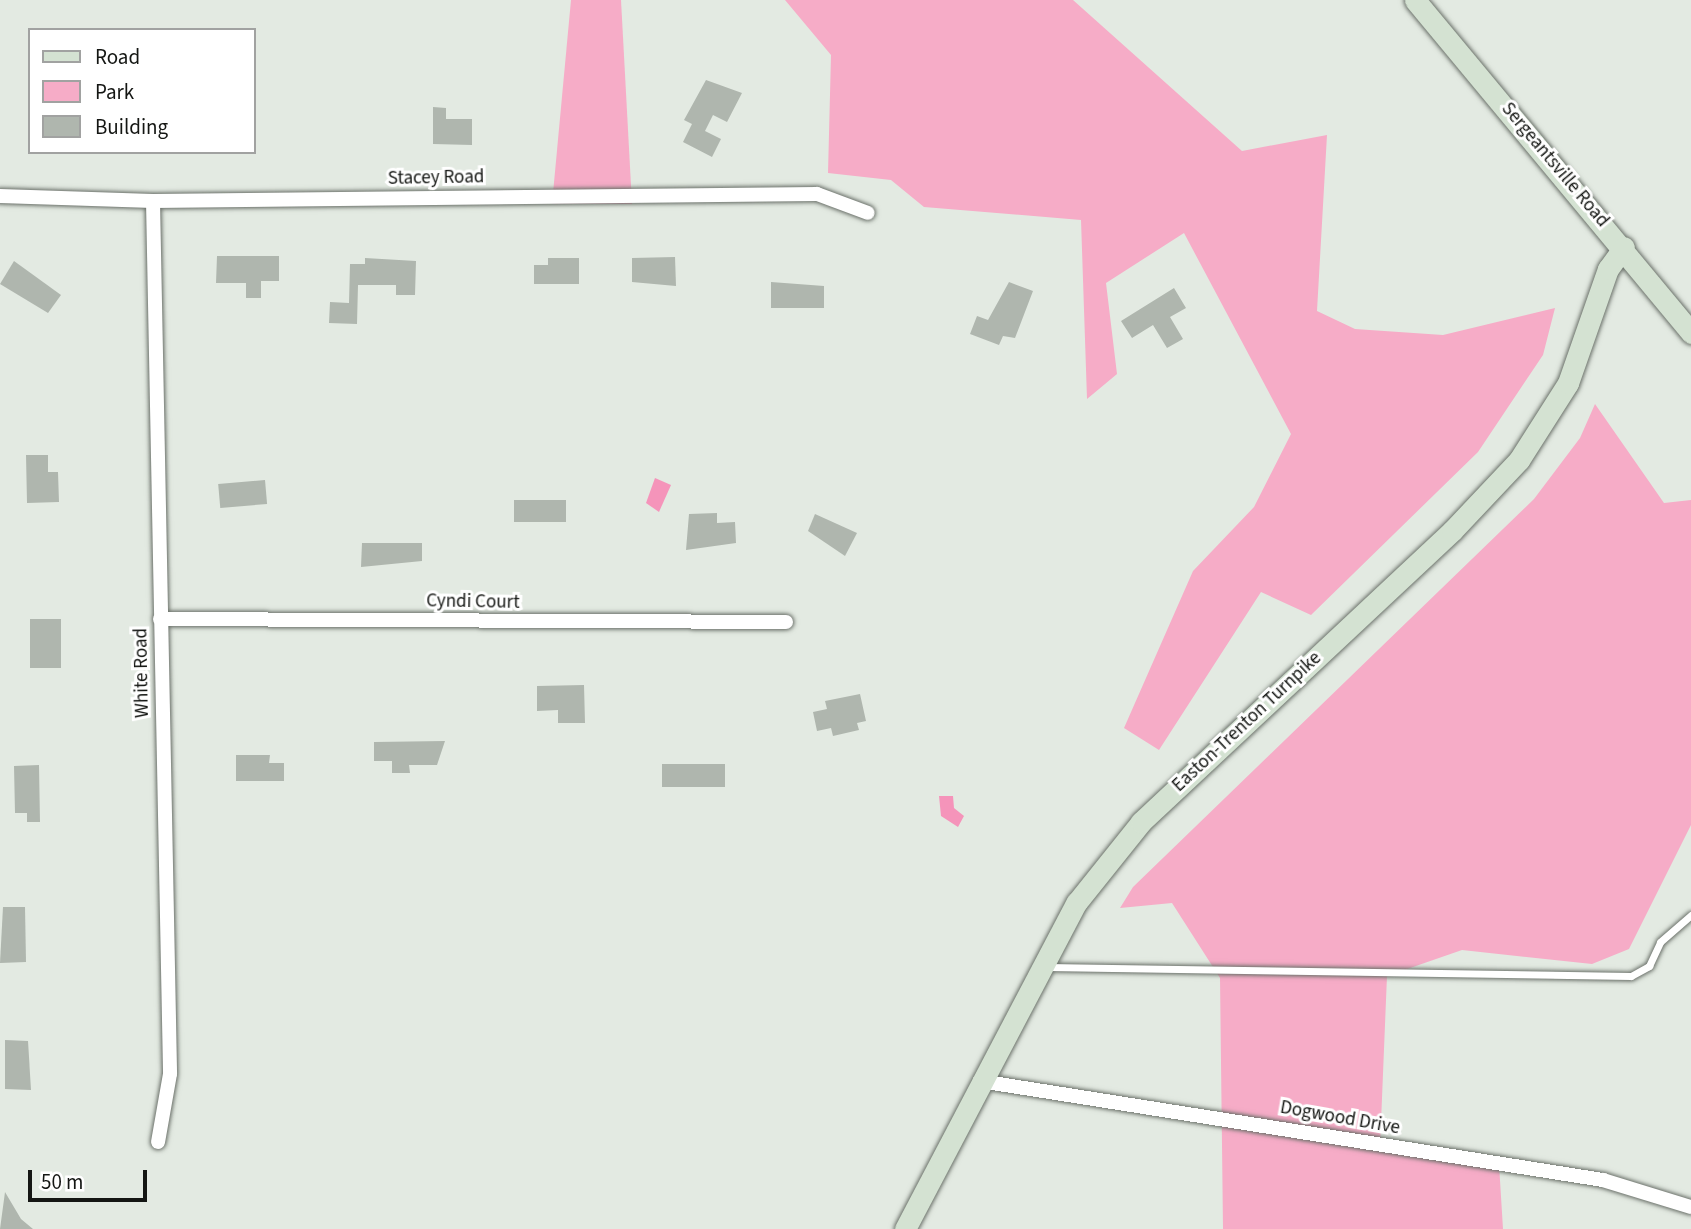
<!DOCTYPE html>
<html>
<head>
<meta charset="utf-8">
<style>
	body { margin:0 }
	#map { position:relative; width:1691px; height:1229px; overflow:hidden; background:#e3eae2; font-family:"Source Sans 3",sans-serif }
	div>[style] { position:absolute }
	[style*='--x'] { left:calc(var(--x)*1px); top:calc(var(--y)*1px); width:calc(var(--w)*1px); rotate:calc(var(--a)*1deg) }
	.green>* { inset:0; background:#f6acc7 }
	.water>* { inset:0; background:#f594ba }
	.building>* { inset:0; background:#afb6ae; transform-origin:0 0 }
	.roads { filter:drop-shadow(0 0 2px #6b716a) drop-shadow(0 0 2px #6b716a) }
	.service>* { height:7px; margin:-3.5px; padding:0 3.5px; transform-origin:3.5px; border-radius:3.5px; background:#fff }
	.minor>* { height:14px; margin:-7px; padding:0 7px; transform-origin:7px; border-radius:7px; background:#fff }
	.secondary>* { height:21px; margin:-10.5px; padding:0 10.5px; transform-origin:10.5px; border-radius:10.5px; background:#d4e2d2 }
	span { translate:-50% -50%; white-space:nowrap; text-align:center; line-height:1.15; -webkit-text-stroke:6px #fff; paint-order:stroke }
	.street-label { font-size:19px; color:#141613 }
	.legend { position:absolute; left:28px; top:28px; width:228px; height:126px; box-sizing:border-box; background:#fff; border:2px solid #a1a2a1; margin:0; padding:9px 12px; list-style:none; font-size:21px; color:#141613 }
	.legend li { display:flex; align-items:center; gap:14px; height:35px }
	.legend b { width:35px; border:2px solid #a1a2a1 }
	.scale { position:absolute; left:28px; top:1170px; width:119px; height:32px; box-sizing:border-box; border:4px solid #141613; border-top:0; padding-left:9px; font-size:21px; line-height:24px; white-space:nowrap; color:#141613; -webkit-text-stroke:5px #fff; paint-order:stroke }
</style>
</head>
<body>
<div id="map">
	<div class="green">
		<div style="clip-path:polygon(571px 0,621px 0,632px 204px,552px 204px)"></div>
		<div style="clip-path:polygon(785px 0,1073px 0,1242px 151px,1327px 135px,1317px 311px,1355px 329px,1443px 335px,1555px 308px,1543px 355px,1478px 452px,1311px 615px,1261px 592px,1159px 750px,1124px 728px,1193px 571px,1254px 507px,1291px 434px,1184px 233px,1106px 283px,1117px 374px,1087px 399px,1081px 220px,924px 207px,891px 180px,828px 173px,831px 55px)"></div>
		<div style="clip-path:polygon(1595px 404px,1664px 503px,1691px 500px,1691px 825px,1629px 949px,1592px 964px,1462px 950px,1387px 976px,1380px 1147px,1499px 1164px,1503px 1229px,1223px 1229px,1220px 978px,1172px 903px,1120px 908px,1133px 887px,1534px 499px,1580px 438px)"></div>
	</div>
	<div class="water">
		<div style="clip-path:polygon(655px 478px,671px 485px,659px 512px,646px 503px)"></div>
		<div style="clip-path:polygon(939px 796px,953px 796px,954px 808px,964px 816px,958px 827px,941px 816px)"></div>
	</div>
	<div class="building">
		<div style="clip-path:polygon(706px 80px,742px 93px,727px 122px,713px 115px,705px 131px,721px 139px,712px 157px,683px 142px,692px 124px,684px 120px)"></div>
		<div style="clip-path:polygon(433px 107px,446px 108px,446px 119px,472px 119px,472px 145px,433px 144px)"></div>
		<div style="clip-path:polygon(217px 256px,279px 256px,279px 281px,261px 281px,261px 298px,246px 298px,246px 283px,216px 283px)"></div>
		<div style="clip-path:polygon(675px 257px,676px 286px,632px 282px,632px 258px)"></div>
		<div style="clip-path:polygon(365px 258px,416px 261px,415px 295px,396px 295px,396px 285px,358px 285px,357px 324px,329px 323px,330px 302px,349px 303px,350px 264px,365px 264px)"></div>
		<div style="clip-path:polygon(548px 258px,579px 258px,579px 284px,534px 284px,534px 265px,548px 265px)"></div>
		<div style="clip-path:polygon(14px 261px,61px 295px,48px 313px,0 284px)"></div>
		<div style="clip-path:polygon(771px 282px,824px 286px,824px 308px,771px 308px)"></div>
		<div style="clip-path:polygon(1009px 282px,1033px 291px,1015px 338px,1003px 336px,999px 345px,970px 334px,977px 316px,988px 320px)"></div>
		<div style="clip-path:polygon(1174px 288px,1186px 308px,1170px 317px,1183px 339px,1167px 348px,1153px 325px,1132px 338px,1121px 321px)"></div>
		<div style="clip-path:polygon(26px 455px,48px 455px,48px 472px,58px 472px,59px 502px,27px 503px)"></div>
		<div style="left:265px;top:480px;width:24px;height:47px;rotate:85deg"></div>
		<div style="left:514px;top:500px;width:52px;height:22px"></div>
		<div style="clip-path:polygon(717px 513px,717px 523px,735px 522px,736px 543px,686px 550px,689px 514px)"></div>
		<div style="clip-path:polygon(815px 514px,857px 533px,845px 556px,808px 531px)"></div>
		<div style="clip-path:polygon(362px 543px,422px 543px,422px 561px,361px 567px)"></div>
		<div style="left:30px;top:619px;width:31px;height:49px"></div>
		<div style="clip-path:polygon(584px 685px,585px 723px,558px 723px,558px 710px,537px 711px,537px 686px)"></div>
		<div style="clip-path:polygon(860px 694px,866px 721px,857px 723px,859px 730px,833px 736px,831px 728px,817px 731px,813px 712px,827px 709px,825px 701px)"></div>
		<div style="clip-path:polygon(445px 741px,437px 765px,409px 765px,410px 773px,392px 773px,392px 761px,374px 761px,374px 742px)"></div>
		<div style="clip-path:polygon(236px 755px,270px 755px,269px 763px,284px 763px,284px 781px,236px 781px)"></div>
		<div style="left:725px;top:764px;width:23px;height:63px;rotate:90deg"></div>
		<div style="clip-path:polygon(39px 765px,40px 822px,27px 822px,27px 813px,15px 813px,14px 766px)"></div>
		<div style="clip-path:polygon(3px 907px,25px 907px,26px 962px,0 963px)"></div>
		<div style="clip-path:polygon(5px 1040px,28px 1041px,31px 1090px,5px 1089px)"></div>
		<div style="clip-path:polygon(5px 1192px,21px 1219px,33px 1229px,0 1229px)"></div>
	</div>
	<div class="roads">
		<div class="service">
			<div style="--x:1047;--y:967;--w:584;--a:0.88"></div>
			<div style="--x:1631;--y:976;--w:21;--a:-29"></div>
			<div style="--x:1649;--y:966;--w:26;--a:-65"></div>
			<div style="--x:1660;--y:942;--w:41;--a:-41.1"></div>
		</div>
		<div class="minor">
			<div style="--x:0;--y:196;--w:153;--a:1.9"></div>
			<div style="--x:153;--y:201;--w:664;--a:-0.6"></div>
			<div style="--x:817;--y:194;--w:54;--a:20.4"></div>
			<div style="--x:153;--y:201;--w:873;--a:88.88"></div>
			<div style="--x:170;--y:1074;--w:69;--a:100"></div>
			<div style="--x:160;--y:619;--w:626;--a:0.27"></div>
			<div style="--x:980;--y:1081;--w:631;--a:9.03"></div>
			<div style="--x:1603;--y:1180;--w:92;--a:17.1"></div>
		</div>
		<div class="secondary">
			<div style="--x:1415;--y:0;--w:433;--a:50.3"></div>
			<div style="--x:905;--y:1229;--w:369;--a:-62.3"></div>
			<div style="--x:1077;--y:902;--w:102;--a:-51.3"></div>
			<div style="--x:1141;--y:822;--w:426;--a:-43.1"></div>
			<div style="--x:1452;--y:531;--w:98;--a:-46.7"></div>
			<div style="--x:1519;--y:460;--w:91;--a:-57.5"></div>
			<div style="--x:1568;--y:383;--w:121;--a:-70.7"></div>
			<div style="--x:1608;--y:269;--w:27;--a:-54"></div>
		</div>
	</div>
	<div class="street-label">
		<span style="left:1555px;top:165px;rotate:50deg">Sergeantsville Road</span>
		<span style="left:436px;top:178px;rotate:-1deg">Stacey Road</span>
		<span style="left:473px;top:602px;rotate:1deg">Cyndi Court</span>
		<span style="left:142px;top:673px;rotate:-91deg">White Road</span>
		<span style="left:1247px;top:722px;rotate:-43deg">Easton-Trenton Turnpike</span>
		<span style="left:1340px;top:1118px;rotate:10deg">Dogwood Drive</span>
	</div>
	<ul class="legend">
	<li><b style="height:9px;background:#d4e2d2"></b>Road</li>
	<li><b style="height:19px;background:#f6acc7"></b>Park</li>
	<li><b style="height:19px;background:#afb6ae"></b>Building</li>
	</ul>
	<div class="scale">50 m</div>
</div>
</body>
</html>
